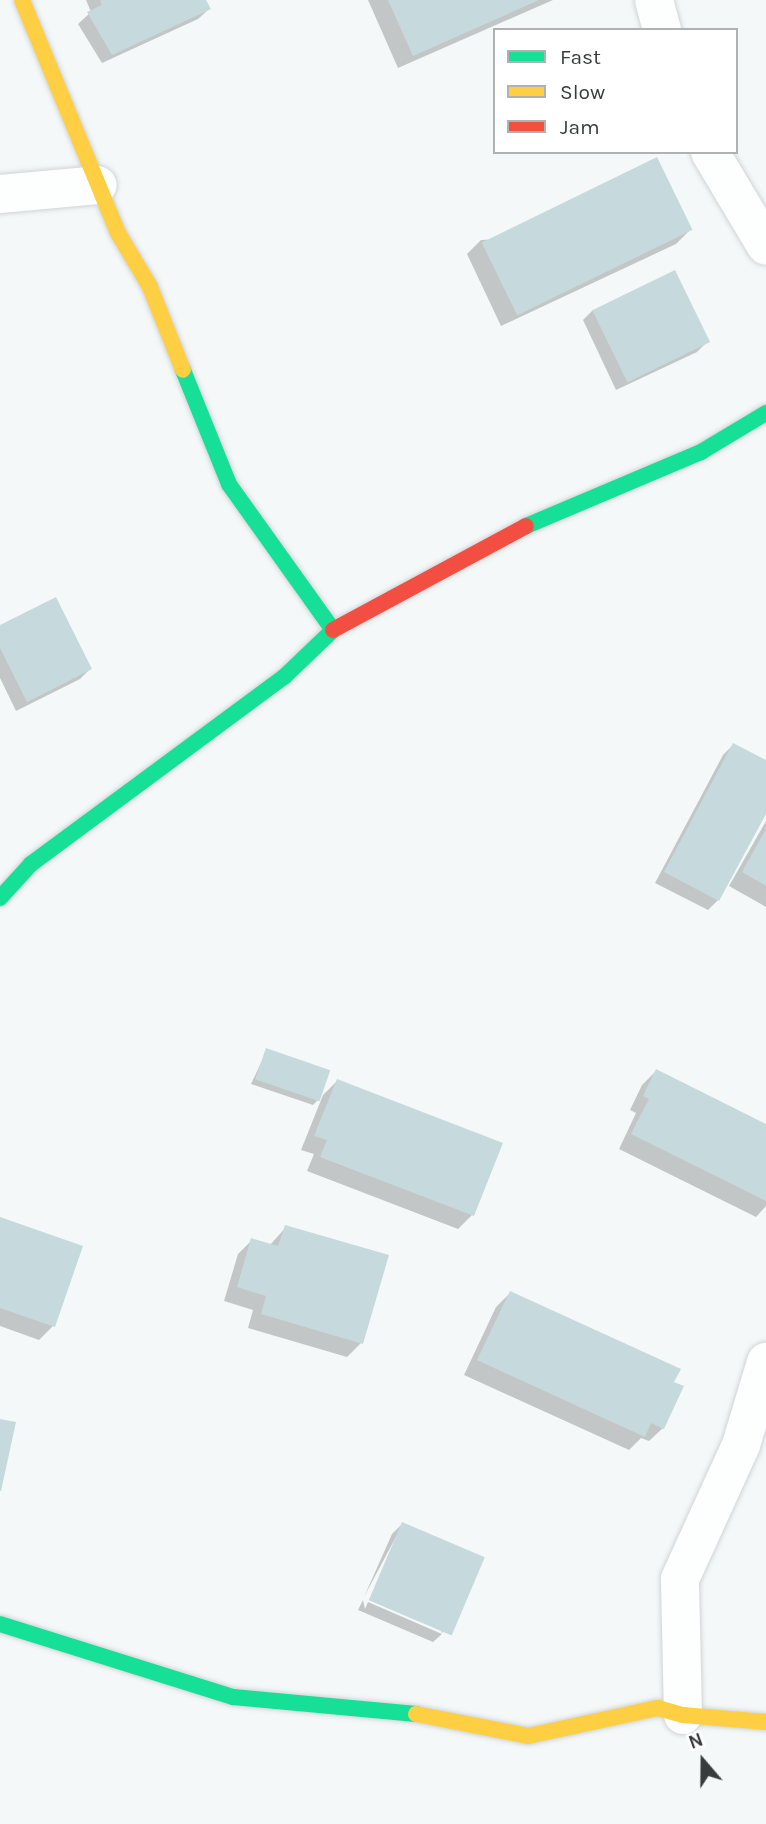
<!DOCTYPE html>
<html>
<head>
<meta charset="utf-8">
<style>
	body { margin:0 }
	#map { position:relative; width:766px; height:1824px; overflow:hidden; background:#f4f8f9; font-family:Karla,sans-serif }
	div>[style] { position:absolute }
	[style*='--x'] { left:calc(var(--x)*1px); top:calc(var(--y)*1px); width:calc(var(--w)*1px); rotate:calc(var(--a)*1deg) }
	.shadow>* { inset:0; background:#0003 }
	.building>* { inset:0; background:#c6dadd; transform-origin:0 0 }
	.roads { filter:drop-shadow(0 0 2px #d1d4d5) drop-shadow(0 0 2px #d1d4d5) }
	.street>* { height:38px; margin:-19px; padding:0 19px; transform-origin:19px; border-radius:19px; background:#fdfefe }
	.fast>* { height:16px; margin:-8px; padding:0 8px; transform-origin:8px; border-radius:8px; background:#16e098 }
	.slow>* { height:16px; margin:-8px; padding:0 8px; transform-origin:8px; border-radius:8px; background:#ffcf43 }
	.jam>* { height:16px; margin:-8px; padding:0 8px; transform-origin:8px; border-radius:8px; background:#f24e42 }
	span { translate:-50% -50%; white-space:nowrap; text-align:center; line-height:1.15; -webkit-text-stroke:5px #fff; paint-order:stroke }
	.legend { position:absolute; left:493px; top:28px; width:245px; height:126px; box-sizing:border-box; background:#fff; border:2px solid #b0b1b1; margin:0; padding:9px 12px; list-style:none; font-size:21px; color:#393c3c }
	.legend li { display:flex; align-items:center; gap:14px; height:35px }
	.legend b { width:35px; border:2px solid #b0b1b1 }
	.north { position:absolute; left:668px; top:1726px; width:70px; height:70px; -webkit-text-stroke:5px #fff; paint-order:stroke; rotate:340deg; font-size:19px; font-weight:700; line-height:28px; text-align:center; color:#393c3c }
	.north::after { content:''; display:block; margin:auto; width:24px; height:32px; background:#393c3c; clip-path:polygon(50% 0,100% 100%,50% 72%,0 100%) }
</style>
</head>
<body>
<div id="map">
	<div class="shadow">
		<div style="clip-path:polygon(86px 0,205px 0,209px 9px,198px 19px,102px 63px,78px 24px,91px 12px)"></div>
		<div style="clip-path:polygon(368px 0,553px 0,398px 68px)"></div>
		<div style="clip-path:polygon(690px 230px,676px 244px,501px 326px,467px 254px,481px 240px)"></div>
		<div style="clip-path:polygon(593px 310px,707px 342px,697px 352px,616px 390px,583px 320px)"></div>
		<div style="clip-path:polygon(0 627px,90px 669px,80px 679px,16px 711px,0 678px)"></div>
		<div style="clip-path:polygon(733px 745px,766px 762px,766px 811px,718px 900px,708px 910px,655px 883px,723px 755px)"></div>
		<div style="clip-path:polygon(766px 821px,766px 907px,729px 886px)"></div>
		<div style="clip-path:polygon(267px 1050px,318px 1100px,313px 1105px,251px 1084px)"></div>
		<div style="clip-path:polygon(656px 1071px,766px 1126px,766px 1206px,756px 1217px,619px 1149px,636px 1113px,630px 1110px,642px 1085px)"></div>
		<div style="clip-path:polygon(337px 1081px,472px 1215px,458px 1229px,307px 1171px,314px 1154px,301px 1150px,323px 1095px)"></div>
		<div style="clip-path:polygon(0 1219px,53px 1326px,39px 1340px,0 1326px)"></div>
		<div style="clip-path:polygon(286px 1227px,361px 1343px,347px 1357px,248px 1328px,253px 1310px,224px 1301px,238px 1254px,252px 1240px,270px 1245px)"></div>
		<div style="clip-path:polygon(510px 1293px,663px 1428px,649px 1441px,641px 1438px,629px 1450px,464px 1375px,496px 1307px)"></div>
		<div style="clip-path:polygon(402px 1524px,443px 1632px,442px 1633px,398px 1533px,364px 1597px,392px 1534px)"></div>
		<div style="clip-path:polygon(363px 1600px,365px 1609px,368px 1602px,442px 1634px,433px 1642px,358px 1610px)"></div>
	</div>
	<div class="building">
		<div style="clip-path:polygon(100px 0,206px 0,211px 9px,112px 55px,87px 12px,102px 5px)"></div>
		<div style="clip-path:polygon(388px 0,539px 0,413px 56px)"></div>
		<div style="left:657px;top:157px;width:81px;height:195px;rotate:64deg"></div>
		<div style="left:675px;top:270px;width:80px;height:92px;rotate:64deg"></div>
		<div style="clip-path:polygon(56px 597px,92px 669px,27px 702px,0 648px,0 625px)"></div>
		<div style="clip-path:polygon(733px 743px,766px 760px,766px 814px,719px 901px,664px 872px)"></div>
		<div style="clip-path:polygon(766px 829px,766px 886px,742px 872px)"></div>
		<div style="left:266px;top:1048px;width:68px;height:33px;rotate:19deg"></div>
		<div style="clip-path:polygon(656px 1069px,766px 1124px,766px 1201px,631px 1134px,649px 1099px,643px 1096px)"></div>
		<div style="clip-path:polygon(337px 1079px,503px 1143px,474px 1216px,320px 1157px,327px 1140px,314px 1136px)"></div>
		<div style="clip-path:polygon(0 1217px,83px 1246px,55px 1327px,0 1308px)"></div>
		<div style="clip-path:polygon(285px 1225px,389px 1255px,363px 1344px,261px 1314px,266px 1296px,237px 1287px,251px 1238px,278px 1246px)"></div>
		<div style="clip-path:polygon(510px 1291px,681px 1369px,674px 1382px,684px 1386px,664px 1429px,651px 1423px,645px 1437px,477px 1360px)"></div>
		<div style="clip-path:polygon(0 1419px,16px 1422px,1px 1491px,0 1491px)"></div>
		<div style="left:402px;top:1522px;width:90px;height:85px;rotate:23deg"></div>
	</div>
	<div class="roads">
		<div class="street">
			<div style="--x:654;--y:0;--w:31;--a:75"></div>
			<div style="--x:710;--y:152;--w:109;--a:59.2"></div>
			<div style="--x:0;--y:194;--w:98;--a:-5.2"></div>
			<div style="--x:683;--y:1715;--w:136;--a:-91.3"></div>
			<div style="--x:680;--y:1579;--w:147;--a:-65.5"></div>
			<div style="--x:741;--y:1445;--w:87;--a:-73.2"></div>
		</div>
		<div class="fast">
			<div style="--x:526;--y:526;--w:190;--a:-22.9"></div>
			<div style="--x:701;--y:452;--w:76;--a:-31"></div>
			<div style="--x:0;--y:898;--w:46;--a:-47.6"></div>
			<div style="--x:31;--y:864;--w:315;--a:-36.5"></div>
			<div style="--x:284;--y:677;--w:68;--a:-43.8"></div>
			<div style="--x:333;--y:630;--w:179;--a:-125.5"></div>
			<div style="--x:229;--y:484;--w:123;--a:-112"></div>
			<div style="--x:0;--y:1624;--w:244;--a:17.4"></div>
			<div style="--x:233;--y:1697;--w:184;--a:5.3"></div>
		</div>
		<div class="slow">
			<div style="--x:22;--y:0;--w:252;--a:67.6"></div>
			<div style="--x:118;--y:233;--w:63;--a:59.3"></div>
			<div style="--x:150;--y:287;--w:89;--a:68.3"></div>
			<div style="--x:416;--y:1714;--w:114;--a:11.1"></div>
			<div style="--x:528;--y:1736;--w:133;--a:-12.2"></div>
			<div style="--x:658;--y:1708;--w:26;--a:16"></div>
			<div style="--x:683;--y:1715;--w:83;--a:4.8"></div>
		</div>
		<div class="jam">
			<div style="--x:333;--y:630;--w:219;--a:-28.3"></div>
		</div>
	</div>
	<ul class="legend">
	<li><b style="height:9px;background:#16e098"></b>Fast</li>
	<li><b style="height:9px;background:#ffcf43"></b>Slow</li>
	<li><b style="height:9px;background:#f24e42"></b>Jam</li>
	</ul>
	<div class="north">N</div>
</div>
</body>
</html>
